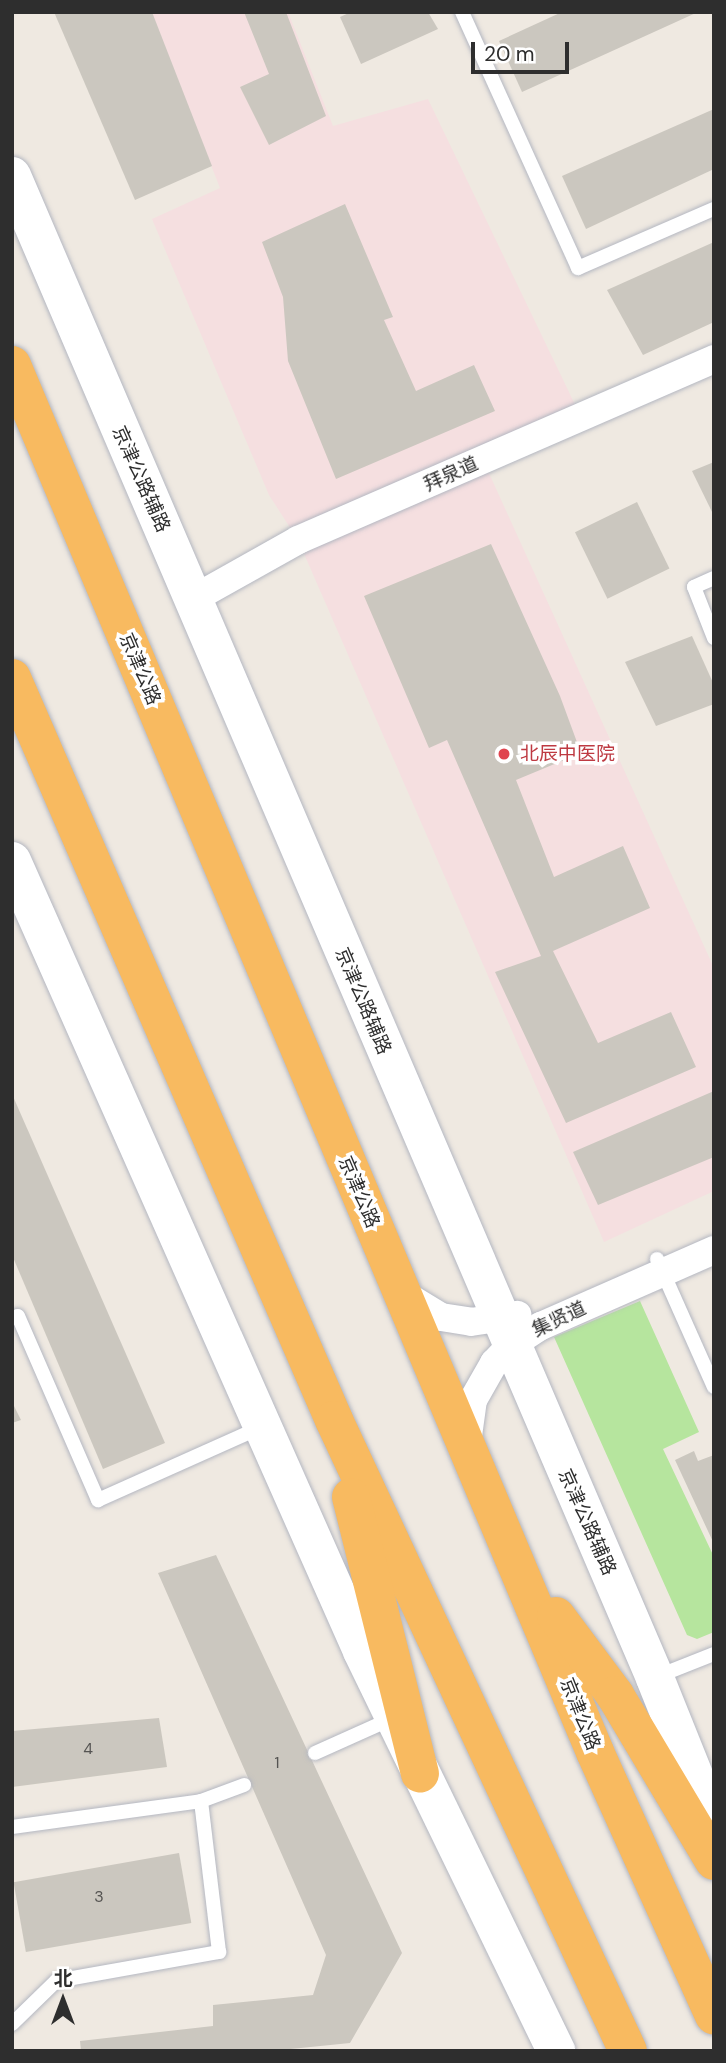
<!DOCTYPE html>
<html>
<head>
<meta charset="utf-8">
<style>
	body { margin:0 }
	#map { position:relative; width:726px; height:2063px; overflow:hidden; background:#efe9e1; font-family:"DM Sans","Noto Sans SC",sans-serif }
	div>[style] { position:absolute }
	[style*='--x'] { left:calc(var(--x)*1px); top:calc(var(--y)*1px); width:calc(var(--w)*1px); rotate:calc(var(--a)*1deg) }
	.medical>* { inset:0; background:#f5dfe0 }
	.green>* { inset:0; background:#b6e59e }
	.building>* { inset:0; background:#cbc7bf; transform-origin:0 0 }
	.roads { filter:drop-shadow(0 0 2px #b4b7c1) drop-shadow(0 0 2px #b4b7c1) }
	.service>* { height:14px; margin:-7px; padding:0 7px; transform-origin:7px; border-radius:7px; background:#fff }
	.minor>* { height:28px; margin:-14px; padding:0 14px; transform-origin:14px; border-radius:14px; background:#fff }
	.secondary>* { height:38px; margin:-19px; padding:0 19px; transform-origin:19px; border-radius:19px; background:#fff }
	.trunk>* { height:38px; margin:-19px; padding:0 19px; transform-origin:19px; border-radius:19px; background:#f8ba60 }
	.dots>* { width:19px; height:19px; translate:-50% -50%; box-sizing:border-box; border:4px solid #fff; border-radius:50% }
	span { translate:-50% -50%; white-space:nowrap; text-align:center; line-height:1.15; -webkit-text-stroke:7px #fff; paint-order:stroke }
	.number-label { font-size:16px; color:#555452 }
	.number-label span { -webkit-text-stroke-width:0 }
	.street-label { font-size:19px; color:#2e2e2e }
	.health-label { font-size:19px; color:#be3a42 }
	.left { translate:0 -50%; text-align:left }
	.frame { position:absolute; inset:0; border:14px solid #2e2e2e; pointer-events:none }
	.north { position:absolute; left:28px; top:1965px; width:70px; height:70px; -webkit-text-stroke:5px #fff; paint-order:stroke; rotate:0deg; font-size:19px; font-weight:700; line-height:28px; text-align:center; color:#2e2e2e }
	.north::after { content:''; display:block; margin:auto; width:24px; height:32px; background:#2e2e2e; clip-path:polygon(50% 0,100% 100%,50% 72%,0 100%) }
	.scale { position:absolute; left:471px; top:42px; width:98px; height:32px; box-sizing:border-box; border:4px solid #2e2e2e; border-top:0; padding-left:9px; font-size:21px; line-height:24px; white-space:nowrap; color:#2e2e2e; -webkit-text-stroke:5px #fff; paint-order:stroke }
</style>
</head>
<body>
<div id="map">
	<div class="medical">
		<div style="clip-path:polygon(151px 12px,288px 12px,333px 126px,428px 99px,581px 417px,483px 460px,714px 968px,714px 1191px,604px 1242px,298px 540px,269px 495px,152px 219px,220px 188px)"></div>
	</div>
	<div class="green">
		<div style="clip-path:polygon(640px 1301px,699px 1432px,663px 1449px,714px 1557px,714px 1632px,697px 1639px,687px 1635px,554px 1337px)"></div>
	</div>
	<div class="building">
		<div style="clip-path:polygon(54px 12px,152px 12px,212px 166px,135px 200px)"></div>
		<div style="clip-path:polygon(244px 12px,286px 12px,326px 116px,269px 145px,240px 87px,269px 74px)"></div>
		<div style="clip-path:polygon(351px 12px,428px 12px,438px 29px,361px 64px,340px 17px)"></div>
		<div style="clip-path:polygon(562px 12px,698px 12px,522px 92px,499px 41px)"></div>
		<div style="clip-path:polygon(714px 109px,714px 169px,586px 229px,562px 176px)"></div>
		<div style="clip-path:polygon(345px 204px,393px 317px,384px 320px,416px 391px,474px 365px,495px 411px,336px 479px,288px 361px,283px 297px,262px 242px)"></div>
		<div style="clip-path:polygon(714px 242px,714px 322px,643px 355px,607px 290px)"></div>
		<div style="clip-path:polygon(714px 462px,714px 516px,692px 471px)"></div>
		<div style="left:637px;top:502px;width:74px;height:69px;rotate:64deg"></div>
		<div style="clip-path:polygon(491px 544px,560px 696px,581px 753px,516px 780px,554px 877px,623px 846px,650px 908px,553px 951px,598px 1043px,671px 1012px,696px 1067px,566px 1123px,495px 972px,541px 956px,447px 740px,429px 748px,364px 596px)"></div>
		<div style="clip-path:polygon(692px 636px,714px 685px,714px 704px,656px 726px,625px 662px)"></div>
		<div style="clip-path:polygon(714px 1091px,714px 1157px,598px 1205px,573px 1152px)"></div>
		<div style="clip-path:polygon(12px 1094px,165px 1443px,103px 1469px,12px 1255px)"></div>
		<div style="clip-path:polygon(12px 1402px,21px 1420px,12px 1423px)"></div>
		<div style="clip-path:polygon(694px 1451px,698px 1461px,714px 1455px,714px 1544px,675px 1460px)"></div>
		<div style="clip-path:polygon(216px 1555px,402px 1953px,350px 2043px,271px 2051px,81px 2051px,80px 2041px,213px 2026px,213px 2005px,313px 1995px,326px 1955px,158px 1573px)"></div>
		<div style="clip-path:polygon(159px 1718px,167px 1767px,12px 1787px,12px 1731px)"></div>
		<div style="left:179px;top:1853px;width:71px;height:168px;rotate:80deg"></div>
	</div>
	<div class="roads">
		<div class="service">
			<div style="--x:462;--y:12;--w:281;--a:65.6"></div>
			<div style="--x:578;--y:268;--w:148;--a:-23.5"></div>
			<div style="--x:714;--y:578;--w:22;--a:156"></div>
			<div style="--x:694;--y:587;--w:55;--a:68.6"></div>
			<div style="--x:657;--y:1259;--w:140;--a:66"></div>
			<div style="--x:12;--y:1318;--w:6;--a:-18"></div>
			<div style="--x:18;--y:1316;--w:201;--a:66.5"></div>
			<div style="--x:98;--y:1500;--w:179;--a:-24.1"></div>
			<div style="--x:656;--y:1677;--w:62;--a:-21.6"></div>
			<div style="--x:315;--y:1753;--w:85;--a:-24.2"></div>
			<div style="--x:12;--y:1827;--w:191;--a:-7.8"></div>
			<div style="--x:201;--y:1801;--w:46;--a:-20.4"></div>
			<div style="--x:12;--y:2024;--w:62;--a:-44.3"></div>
			<div style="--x:56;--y:1981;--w:166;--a:-10.1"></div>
			<div style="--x:219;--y:1952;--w:152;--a:-96.8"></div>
		</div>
		<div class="minor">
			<div style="--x:193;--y:599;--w:120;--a:-29.3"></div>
			<div style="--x:298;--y:540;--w:454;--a:-23.5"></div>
			<div style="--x:400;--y:1292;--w:48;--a:31.4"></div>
			<div style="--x:441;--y:1317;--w:30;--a:9"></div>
			<div style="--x:471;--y:1322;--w:47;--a:-8.7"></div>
			<div style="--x:467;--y:1443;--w:43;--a:-82.1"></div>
			<div style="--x:473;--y:1400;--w:43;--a:-60.4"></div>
			<div style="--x:494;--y:1363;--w:23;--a:-47"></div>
			<div style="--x:510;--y:1346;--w:37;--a:-33"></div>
			<div style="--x:541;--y:1326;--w:189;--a:-23.7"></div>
		</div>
		<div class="secondary">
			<div style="--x:12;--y:176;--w:1634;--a:66.82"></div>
			<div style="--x:655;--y:1678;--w:158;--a:68.1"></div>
			<div style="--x:12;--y:861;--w:864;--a:66.1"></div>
			<div style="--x:362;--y:1651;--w:445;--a:64.1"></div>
		</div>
		<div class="trunk">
			<div style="--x:12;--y:365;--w:1505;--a:67.2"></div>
			<div style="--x:595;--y:1752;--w:289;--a:65.7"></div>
			<div style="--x:12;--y:678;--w:809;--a:66.54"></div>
			<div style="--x:334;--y:1420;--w:696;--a:65.02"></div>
			<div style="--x:351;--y:1497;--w:285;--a:76"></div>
			<div style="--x:556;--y:1616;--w:99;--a:53.2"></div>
			<div style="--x:615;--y:1695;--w:193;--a:59.2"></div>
		</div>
	</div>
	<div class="dots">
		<div style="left:504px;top:754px;background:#e0444e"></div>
	</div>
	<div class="number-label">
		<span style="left:88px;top:1749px">4</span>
		<span style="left:277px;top:1763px">1</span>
		<span style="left:99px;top:1897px">3</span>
	</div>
	<div class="street-label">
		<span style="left:451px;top:474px;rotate:-24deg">拜泉道</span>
		<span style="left:141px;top:479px;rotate:66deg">京津公路辅路</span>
		<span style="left:140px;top:669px;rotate:67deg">京津公路</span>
		<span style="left:363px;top:1001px;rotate:67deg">京津公路辅路</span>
		<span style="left:359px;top:1192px;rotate:67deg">京津公路</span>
		<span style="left:559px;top:1319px;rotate:-25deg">集贤道</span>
		<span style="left:587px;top:1522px;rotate:66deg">京津公路辅路</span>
		<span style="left:580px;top:1714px;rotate:68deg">京津公路</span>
	</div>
	<div class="health-label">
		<span class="left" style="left:520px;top:754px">北辰中医院</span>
	</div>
	<div class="frame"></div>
	<div class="north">北</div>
	<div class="scale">20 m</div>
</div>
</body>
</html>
